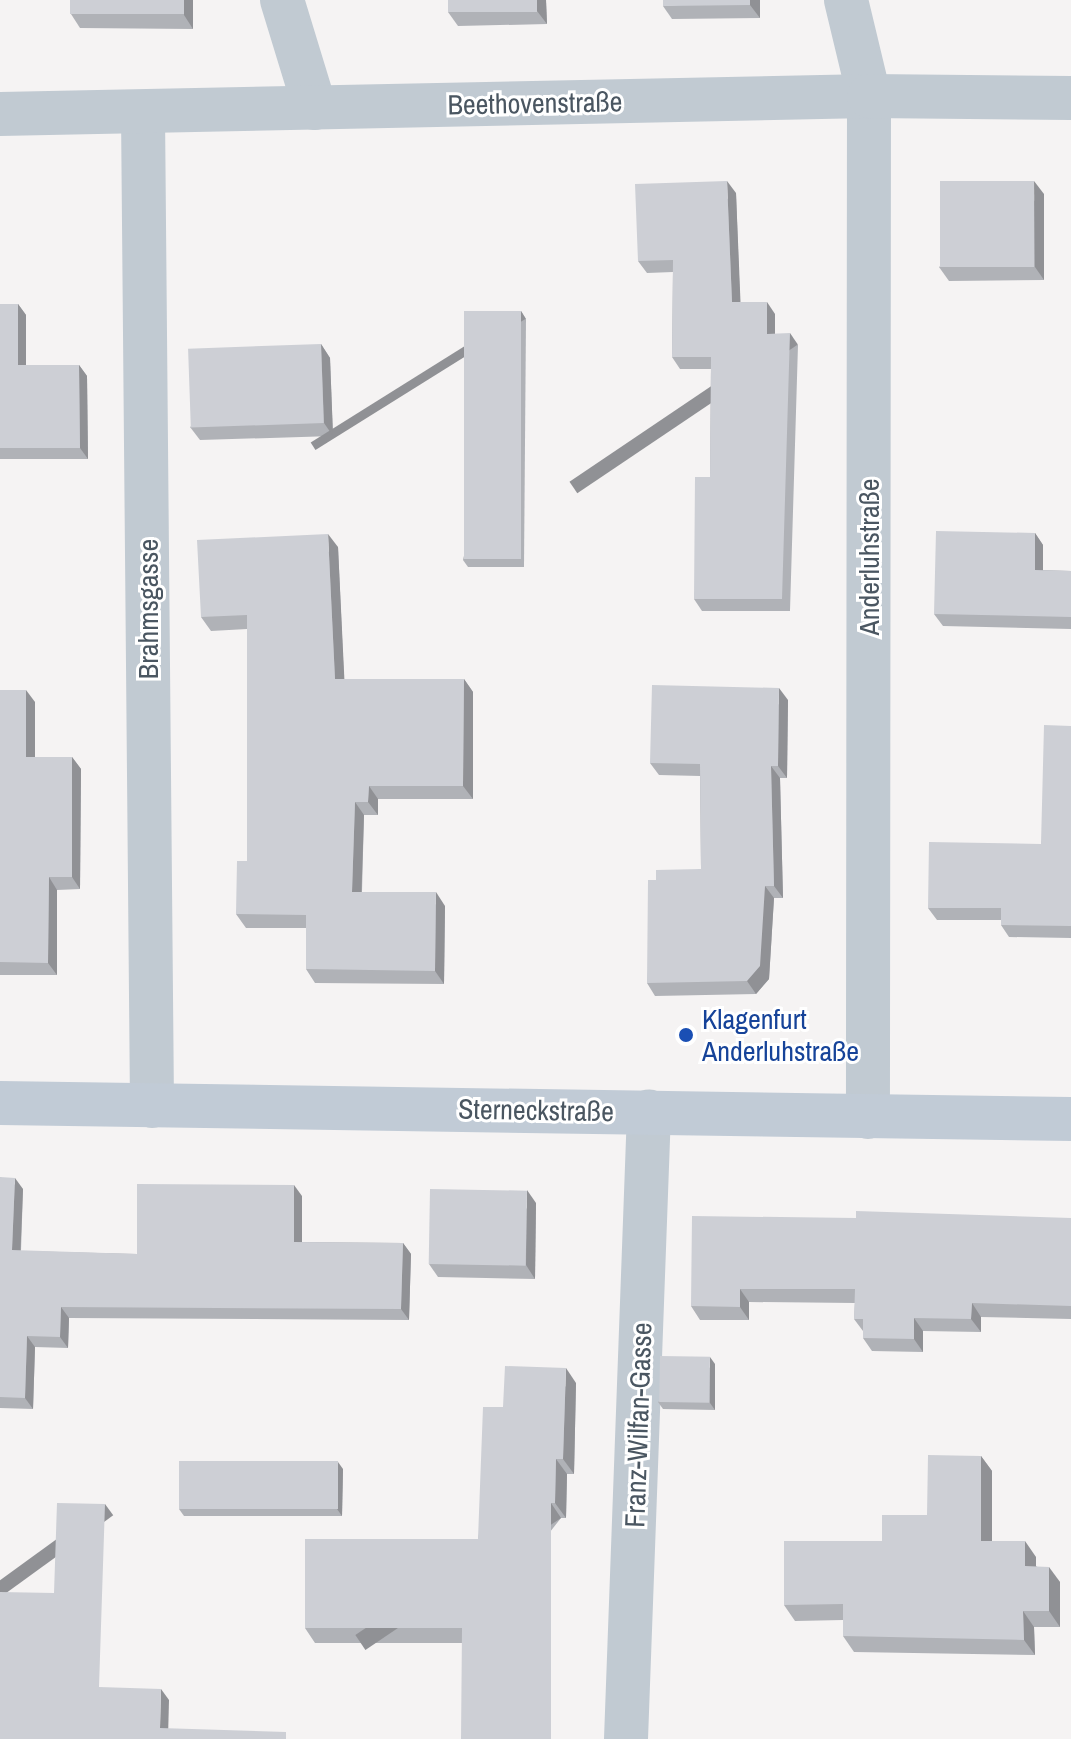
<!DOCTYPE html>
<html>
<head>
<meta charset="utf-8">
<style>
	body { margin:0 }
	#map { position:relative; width:1071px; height:1739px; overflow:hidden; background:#f5f3f3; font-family:"Archivo Narrow",sans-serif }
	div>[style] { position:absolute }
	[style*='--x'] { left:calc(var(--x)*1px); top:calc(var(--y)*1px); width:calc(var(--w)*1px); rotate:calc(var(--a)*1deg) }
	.street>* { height:44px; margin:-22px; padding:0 22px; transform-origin:22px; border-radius:22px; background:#c1cad2 }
	.secondary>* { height:44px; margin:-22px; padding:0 22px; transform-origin:22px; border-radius:22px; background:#c1cbd6 }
	.wall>* { inset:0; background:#b0b2b7 }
	.shaded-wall>* { inset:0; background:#909195; transform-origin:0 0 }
	.building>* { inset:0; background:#cdcfd5; transform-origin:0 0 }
	.dots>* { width:22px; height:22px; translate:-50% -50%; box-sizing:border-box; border:4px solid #fff; border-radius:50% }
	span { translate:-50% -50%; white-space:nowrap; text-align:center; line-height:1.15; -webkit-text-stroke:6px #fff; paint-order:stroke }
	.street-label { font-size:28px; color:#4a5661 }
	.transit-label { font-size:28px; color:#164399 }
	.left { translate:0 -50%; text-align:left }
</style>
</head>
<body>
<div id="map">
	<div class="street">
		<div style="--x:282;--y:0;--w:113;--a:73"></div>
		<div style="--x:846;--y:0;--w:99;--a:76.5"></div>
		<div style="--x:869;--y:96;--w:1021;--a:90.06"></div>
		<div style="--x:143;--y:113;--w:993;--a:89.48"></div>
		<div style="--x:0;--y:114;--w:869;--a:-1.19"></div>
		<div style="--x:869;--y:96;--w:202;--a:0.6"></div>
		<div style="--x:626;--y:1739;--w:628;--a:-87.9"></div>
	</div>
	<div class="secondary">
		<div style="--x:0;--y:1103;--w:1071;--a:0.86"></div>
	</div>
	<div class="wall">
		<div style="clip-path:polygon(70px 0,193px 0,193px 29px,80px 28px,71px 14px)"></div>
		<div style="clip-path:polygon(546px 0,547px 24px,458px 26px,448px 12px)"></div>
		<div style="clip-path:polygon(760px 0,760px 18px,672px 19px,663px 6px)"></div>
		<div style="clip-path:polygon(736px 193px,740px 302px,775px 314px,775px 334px,798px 345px,790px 611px,702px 611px,694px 599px,710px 477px,711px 369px,680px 369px,672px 357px,673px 272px,647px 273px,638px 261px)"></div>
		<div style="clip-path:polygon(1044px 194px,1044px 280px,949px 281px,939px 267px)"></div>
		<div style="clip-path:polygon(0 304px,18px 304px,26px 315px,26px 365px,79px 365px,87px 376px,88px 459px,0 459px)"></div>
		<div style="clip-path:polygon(521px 311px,526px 319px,524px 567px,468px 567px,463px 560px)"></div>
		<div style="clip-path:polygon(321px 344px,330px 358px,333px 436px,200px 440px,190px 427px)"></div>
		<div style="clip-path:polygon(1035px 533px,1043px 545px,1043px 570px,1071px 571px,1071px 629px,943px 626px,934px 614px)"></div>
		<div style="clip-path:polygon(338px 547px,344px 679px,464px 679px,473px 692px,473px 799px,378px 799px,378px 815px,364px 815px,362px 892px,445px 906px,444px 984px,315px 983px,306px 969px,306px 928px,246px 928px,236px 914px,247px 861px,247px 629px,211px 631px,201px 617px)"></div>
		<div style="clip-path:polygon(0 690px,35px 702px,35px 757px,72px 757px,81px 769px,80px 889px,57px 890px,57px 975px,0 975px)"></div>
		<div style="clip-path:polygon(788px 700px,787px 778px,780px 778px,783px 898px,774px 898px,769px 979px,756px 994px,655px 996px,647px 983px,656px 880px,701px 869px,700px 776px,659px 775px,650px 763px)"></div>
		<div style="clip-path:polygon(1071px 726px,1071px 938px,1009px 937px,1001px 925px,1001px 920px,937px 920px,928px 908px,1041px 844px)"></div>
		<div style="clip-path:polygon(0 1177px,23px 1189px,21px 1251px,137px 1254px,302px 1196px,302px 1242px,403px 1243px,411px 1254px,409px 1320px,69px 1318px,68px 1348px,35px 1347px,33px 1409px,0 1408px)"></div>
		<div style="clip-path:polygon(536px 1203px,535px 1279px,438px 1277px,429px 1264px)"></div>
		<div style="clip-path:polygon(856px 1218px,1071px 1218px,1071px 1319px,981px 1317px,981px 1332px,923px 1331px,923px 1352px,872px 1351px,863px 1338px,863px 1331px,854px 1319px,855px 1303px,749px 1302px,749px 1320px,700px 1320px,691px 1306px)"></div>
		<div style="clip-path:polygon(715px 1364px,715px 1410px,663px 1409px,658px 1402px)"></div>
		<div style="clip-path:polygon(576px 1383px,574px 1474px,567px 1474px,566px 1518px,561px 1518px,462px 1643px,315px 1643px,305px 1628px,478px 1539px,503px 1407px)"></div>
		<div style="clip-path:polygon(981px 1456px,992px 1471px,992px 1541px,1036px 1557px,1036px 1566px,1060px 1582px,1060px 1627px,1034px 1627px,1035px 1655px,854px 1652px,843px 1636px,843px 1620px,795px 1621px,784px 1605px,882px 1541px,927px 1515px)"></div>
		<div style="clip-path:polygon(343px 1469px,342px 1516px,184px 1516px,179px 1509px)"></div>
	</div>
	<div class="shaded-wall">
		<div style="clip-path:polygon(184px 0,193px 0,193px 29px,184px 15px)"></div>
		<div style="clip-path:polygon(537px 0,546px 0,547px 24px,537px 11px)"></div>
		<div style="clip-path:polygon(750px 0,760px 0,760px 18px,750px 5px)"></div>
		<div style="clip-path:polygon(727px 181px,736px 193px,741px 314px,732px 302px)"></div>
		<div style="clip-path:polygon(1034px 181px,1044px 194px,1044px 280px,1035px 267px)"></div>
		<div style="clip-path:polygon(767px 302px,775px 314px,775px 346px,767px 334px)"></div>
		<div style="clip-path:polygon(18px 304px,26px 315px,26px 376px,18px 365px)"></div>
		<div style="left:521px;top:311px;width:9px;height:248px;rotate:58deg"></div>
		<div style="left:790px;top:333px;width:14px;height:266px;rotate:56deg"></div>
		<div style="clip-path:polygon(321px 344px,330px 358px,333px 436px,324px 423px)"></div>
		<div style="clip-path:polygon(79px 365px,87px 376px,88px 459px,80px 448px)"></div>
		<div style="clip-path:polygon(1035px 533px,1043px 545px,1043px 582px,1035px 570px)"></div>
		<div style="clip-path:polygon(328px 534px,338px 547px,345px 692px,335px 679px)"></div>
		<div style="clip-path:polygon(464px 679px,473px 692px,473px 799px,463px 786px)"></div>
		<div style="clip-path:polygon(779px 688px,788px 700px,787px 778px,778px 766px)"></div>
		<div style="clip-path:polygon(26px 690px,35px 702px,35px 769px,26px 757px)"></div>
		<div style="clip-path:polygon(72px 757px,81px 769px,80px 889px,72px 877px)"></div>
		<div style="clip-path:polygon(771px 766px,780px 778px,783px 898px,774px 886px)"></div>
		<div style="clip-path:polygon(369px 786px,378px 799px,378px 815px,368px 802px)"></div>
		<div style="clip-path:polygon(355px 802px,364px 815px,361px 905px,352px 892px)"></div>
		<div style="clip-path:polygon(49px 877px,57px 890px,57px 975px,48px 963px)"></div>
		<div style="clip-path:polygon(765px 886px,774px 898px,769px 979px,756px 994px,747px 981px)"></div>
		<div style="clip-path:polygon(436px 892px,445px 906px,444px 984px,435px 971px)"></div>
		<div style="clip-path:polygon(15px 1178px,23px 1189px,20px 1262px,12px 1250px)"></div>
		<div style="clip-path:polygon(294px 1185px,302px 1196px,302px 1253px,294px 1242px)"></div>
		<div style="clip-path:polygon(527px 1190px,536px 1203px,535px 1279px,526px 1265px)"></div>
		<div style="clip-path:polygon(403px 1243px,411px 1254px,409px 1320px,401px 1309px)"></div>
		<div style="clip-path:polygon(740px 1289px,749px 1302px,749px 1320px,740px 1307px)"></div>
		<div style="clip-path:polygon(972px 1303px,981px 1317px,981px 1332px,971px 1319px)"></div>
		<div style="clip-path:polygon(61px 1307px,69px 1318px,68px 1348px,60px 1337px)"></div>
		<div style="clip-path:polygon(914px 1318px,923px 1331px,923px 1352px,914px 1339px)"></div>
		<div style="clip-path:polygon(27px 1336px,35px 1347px,33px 1409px,25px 1398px)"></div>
		<div style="clip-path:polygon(710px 1357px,715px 1364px,715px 1410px,710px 1403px)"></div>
		<div style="clip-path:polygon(566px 1368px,576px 1383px,574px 1474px,563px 1459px)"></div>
		<div style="clip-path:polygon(981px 1456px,992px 1471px,992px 1557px,981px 1541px)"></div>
		<div style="clip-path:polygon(556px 1459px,567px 1474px,566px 1518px,555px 1503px)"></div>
		<div style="clip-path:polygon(338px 1462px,343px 1469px,342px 1516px,337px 1509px)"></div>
		<div style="left:551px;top:1503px;width:18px;height:236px;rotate:56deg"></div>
		<div style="left:105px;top:1504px;width:14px;height:183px;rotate:54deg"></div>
		<div style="clip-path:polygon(1025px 1541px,1036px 1557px,1036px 1582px,1025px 1566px)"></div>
		<div style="clip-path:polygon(1049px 1567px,1060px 1582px,1060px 1627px,1049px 1611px)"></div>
		<div style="clip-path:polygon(1023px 1611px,1034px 1627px,1035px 1655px,1024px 1640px)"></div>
		<div style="clip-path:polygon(161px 1689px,169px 1700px,168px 1738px,160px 1728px)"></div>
	</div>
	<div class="building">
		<div style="left:70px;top:0;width:114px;height:14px"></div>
		<div style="left:448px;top:0;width:89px;height:12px"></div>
		<div style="clip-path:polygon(663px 0,750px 0,750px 5px,663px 6px)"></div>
		<div style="clip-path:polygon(727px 181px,732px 302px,767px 302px,767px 334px,790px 333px,782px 599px,694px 599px,695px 477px,710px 477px,711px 357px,672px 357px,673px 260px,638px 261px,635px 184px)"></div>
		<div style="left:940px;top:181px;width:94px;height:86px"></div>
		<div style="clip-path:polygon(0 304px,18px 304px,18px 365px,79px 365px,80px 448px,0 448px)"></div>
		<div style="left:521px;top:311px;width:248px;height:57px;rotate:90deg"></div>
		<div style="left:321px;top:344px;width:79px;height:133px;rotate:88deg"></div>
		<div style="clip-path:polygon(936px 531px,1035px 533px,1035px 570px,1071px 571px,1071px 617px,934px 614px)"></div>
		<div style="clip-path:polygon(328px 534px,335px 679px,464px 679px,463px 786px,369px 786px,368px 802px,355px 802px,352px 892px,436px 892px,435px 971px,306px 969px,306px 915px,236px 914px,237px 861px,247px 861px,247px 615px,201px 617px,197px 540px)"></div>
		<div style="clip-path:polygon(652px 685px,779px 688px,778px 766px,771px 766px,774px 886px,765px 886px,760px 966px,747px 981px,647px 983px,648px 880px,656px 880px,656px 870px,701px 869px,700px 764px,650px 763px)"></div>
		<div style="clip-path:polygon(0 690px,26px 690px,26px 757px,72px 757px,72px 877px,49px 877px,48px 963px,0 962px)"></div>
		<div style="clip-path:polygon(1044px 725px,1071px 726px,1071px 926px,1001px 925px,1001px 908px,928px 908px,929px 842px,1041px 844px)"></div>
		<div style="clip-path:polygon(0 1177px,15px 1178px,12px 1250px,137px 1254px,137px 1184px,294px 1185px,294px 1242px,403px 1243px,401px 1309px,61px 1307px,60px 1337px,27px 1336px,25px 1398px,0 1397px)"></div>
		<div style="left:430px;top:1189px;width:97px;height:75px;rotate:1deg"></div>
		<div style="clip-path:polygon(856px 1211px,1071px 1218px,1071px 1306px,972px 1303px,971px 1319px,914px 1318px,914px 1339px,863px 1338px,863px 1319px,854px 1319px,855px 1289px,740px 1289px,740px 1307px,691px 1306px,692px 1216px,856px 1218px)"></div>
		<div style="left:660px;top:1356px;width:50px;height:46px;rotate:1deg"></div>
		<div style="clip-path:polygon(505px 1366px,566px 1368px,563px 1459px,556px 1459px,555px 1503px,551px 1503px,551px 1739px,461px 1739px,462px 1628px,305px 1628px,305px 1539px,478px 1539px,483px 1407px,503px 1407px)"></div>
		<div style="clip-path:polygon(928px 1455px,981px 1456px,981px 1541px,1025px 1541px,1025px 1566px,1049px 1567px,1049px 1611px,1023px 1611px,1024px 1640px,843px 1636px,843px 1604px,784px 1605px,784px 1541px,882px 1541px,882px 1515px,927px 1515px)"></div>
		<div style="left:179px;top:1461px;width:159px;height:48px"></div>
		<div style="clip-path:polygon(57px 1503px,105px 1504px,99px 1687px,161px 1689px,160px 1728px,286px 1732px,286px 1739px,0 1739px,0 1592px,54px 1593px)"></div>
	</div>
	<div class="dots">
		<div style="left:686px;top:1035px;background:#1a4fb4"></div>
	</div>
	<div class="street-label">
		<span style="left:535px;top:103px;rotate:-1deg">Beethovenstraße</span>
		<span style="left:869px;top:557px;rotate:-90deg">Anderluhstraße</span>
		<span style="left:148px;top:609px;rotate:-90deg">Brahmsgasse</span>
		<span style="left:536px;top:1110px;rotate:1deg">Sterneckstraße</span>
		<span style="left:638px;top:1425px;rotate:-88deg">Franz-Wilfan-Gasse</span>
	</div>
	<div class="transit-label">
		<span class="left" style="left:702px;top:1035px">Klagenfurt<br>Anderluhstraße</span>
	</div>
</div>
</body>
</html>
